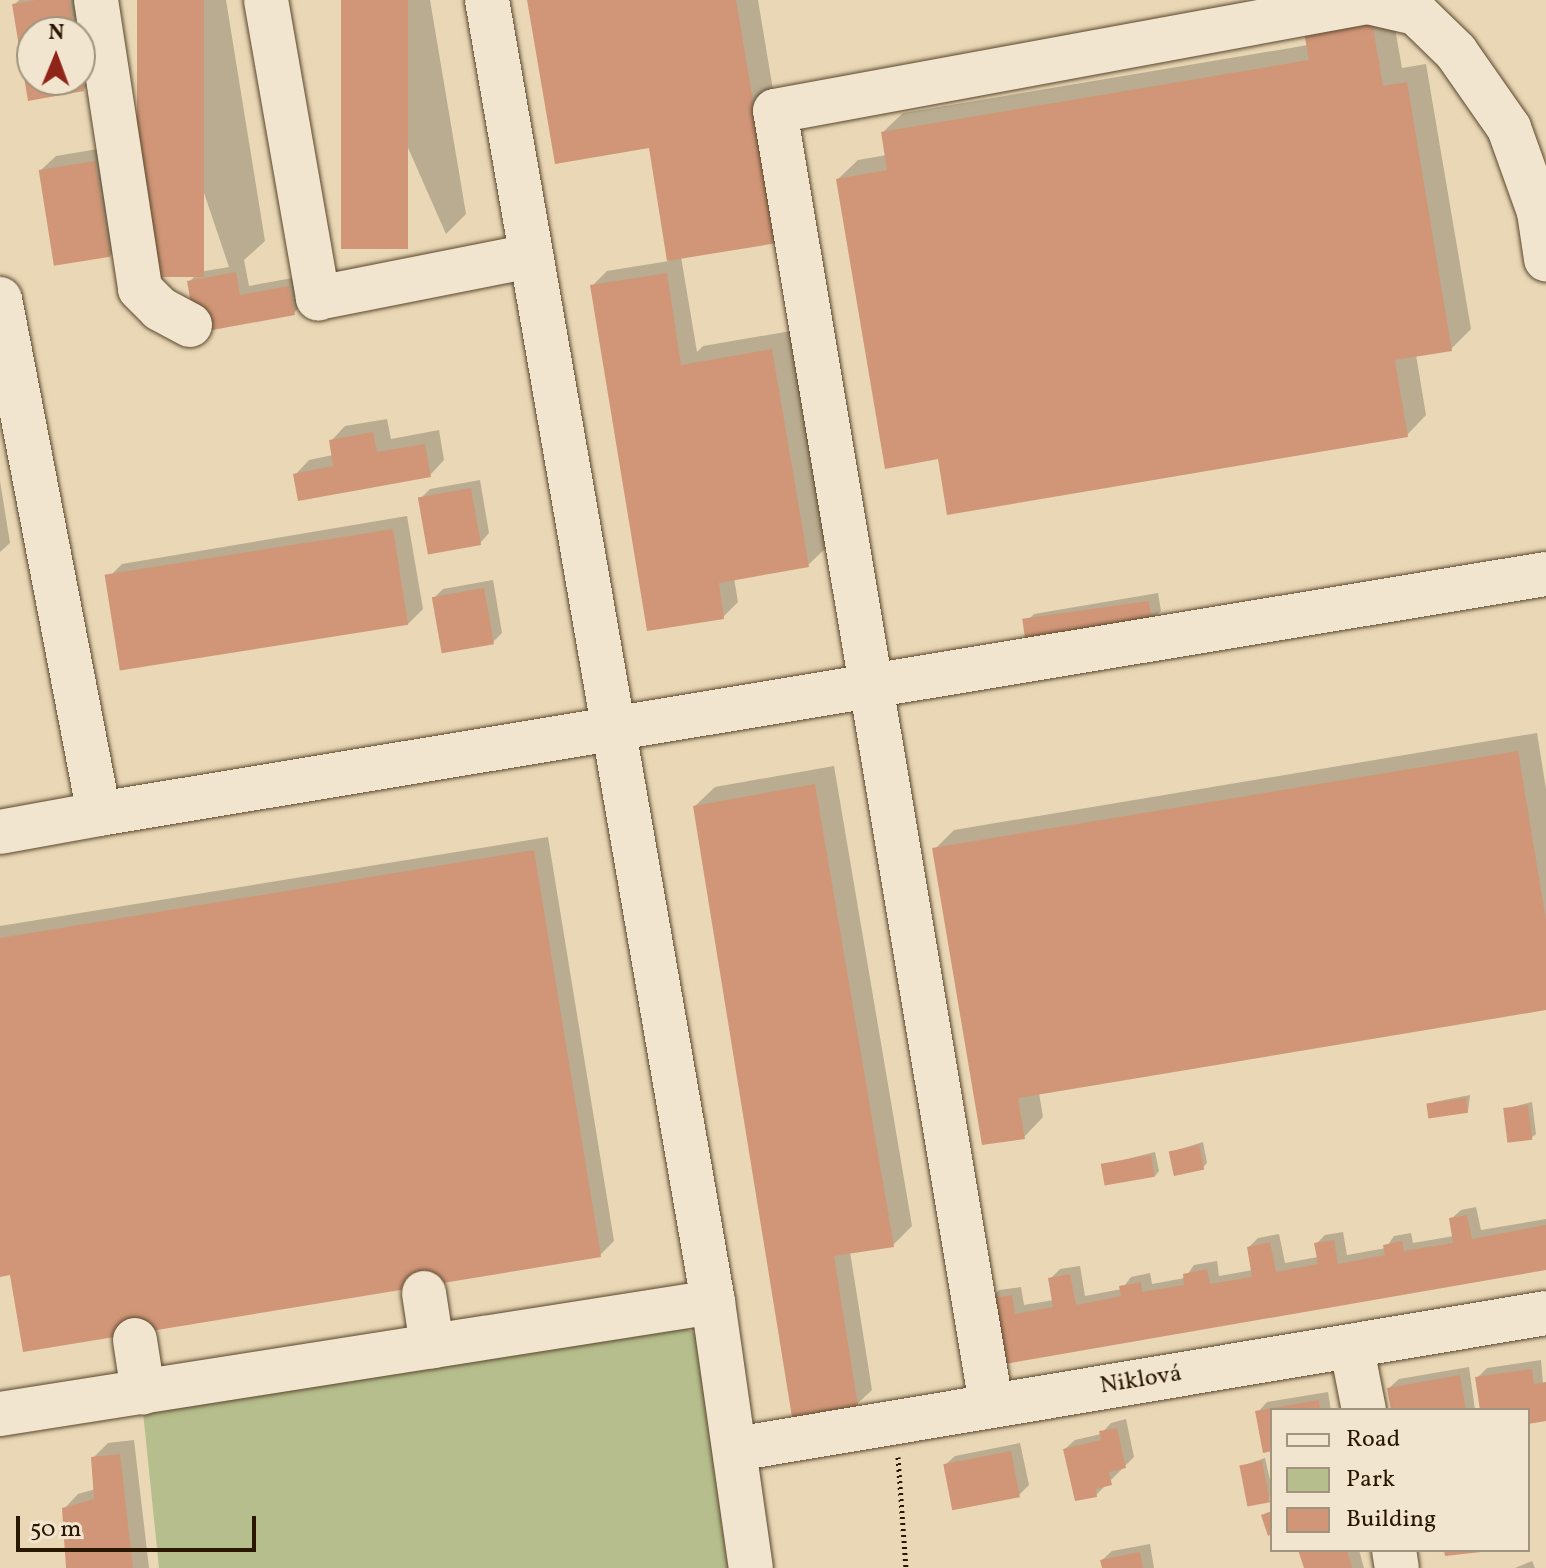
<!DOCTYPE html>
<html>
<head>
<meta charset="utf-8">
<style>
	body { margin:0 }
	#map { position:relative; width:1546px; height:1568px; overflow:hidden; background:#e9d7b5; font-family:Vollkorn,serif }
	div>[style] { position:absolute }
	[style*='--x'] { left:calc(var(--x)*1px); top:calc(var(--y)*1px); width:calc(var(--w)*1px); rotate:calc(var(--a)*1deg) }
	.green>* { inset:0; background:#b6be8d }
	.shadow>* { inset:0; background:#0003 }
	.building>* { inset:0; background:#d19678; transform-origin:0 0 }
	.path>* { height:5px; margin-top:-2.5px; transform-origin:0; background:repeating-linear-gradient(90deg,#2a1700 0 2px,transparent 0 6px) }
	.roads { filter:drop-shadow(0 0 2px #5a472d) drop-shadow(0 0 2px #5a472d) }
	.minor>* { height:44px; margin:-22px; padding:0 22px; transform-origin:22px; border-radius:22px; background:#f1e5cf }
	span { translate:-50% -50%; white-space:nowrap; text-align:center; line-height:1.15; -webkit-text-stroke:7px #f1e5cf; paint-order:stroke }
	.street-label { font-size:24px; color:#2a1700 }
	.legend { position:absolute; left:1270px; top:1408px; width:260px; height:144px; box-sizing:border-box; background:#f1e5cf; border:2px solid #a1937c; margin:0; padding:10px 14px; list-style:none; font-size:24px; color:#2a1700 }
	.legend li { display:flex; align-items:center; gap:16px; height:40px }
	.legend b { width:40px; border:2px solid #a1937c }
	.north { position:absolute; left:16px; top:16px; width:80px; height:80px; box-sizing:border-box; background:#f1e5cf; border:2px solid #a1937c; border-radius:50%; rotate:1deg; font-size:22px; font-weight:700; line-height:32px; text-align:center; color:#2a1700 }
	.north::after { content:''; display:block; margin:auto; width:28px; height:36px; background:#8f2418; clip-path:polygon(50% 0,100% 100%,50% 72%,0 100%) }
	.scale { position:absolute; left:16px; top:1516px; width:240px; height:36px; box-sizing:border-box; border:4px solid #2a1700; border-top:0; padding-left:10px; font-size:24px; line-height:28px; white-space:nowrap; color:#2a1700; -webkit-text-stroke:6px #f1e5cf; paint-order:stroke }
</style>
</head>
<body>
<div id="map">
	<div class="green">
		<div style="clip-path:polygon(671px 1320px,696px 1334px,728px 1568px,159px 1568px,142px 1402px)"></div>
	</div>
	<div class="shadow">
		<div style="clip-path:polygon(evenodd,19px 0,86px 0,98px 75px,83px 90px,29px 98px,14px 5px,19px 0,32px 32px,80px 32px,80px 80px,32px 80px,32px 32px)"></div>
		<div style="clip-path:polygon(139px 0,226px 0,265px 241px,244px 260px,249px 286px,298px 277px,303px 303px,294px 313px,189px 282px,199px 272px,229px 267px)"></div>
		<div style="clip-path:polygon(343px 0,430px 0,466px 214px,446px 234px)"></div>
		<div style="clip-path:polygon(529px 0,758px 0,795px 222px,681px 257px,697px 352px,703px 346px,791px 331px,828px 546px,808px 565px,734px 578px,738px 602px,723px 617px,592px 286px,607px 271px,669px 261px,650px 146px)"></div>
		<div style="clip-path:polygon(1390px 0,1402px 68px,1426px 64px,1471px 329px,1451px 349px,1416px 355px,1426px 415px,1407px 435px,940px 457px,838px 179px,858px 160px,887px 155px,883px 132px,903px 113px,1308px 45px)"></div>
		<div style="clip-path:polygon(110px 147px,124px 241px,110px 256px,41px 170px,56px 156px)"></div>
		<div style="clip-path:polygon(387px 419px,391px 439px,439px 430px,444px 460px,430px 475px,295px 475px,309px 460px,333px 455px,331px 441px,345px 426px)"></div>
		<div style="clip-path:polygon(480px 480px,489px 533px,480px 543px,421px 498px,430px 489px)"></div>
		<div style="clip-path:polygon(0 481px,10px 543px,0 552px)"></div>
		<div style="clip-path:polygon(407px 516px,423px 609px,408px 624px,107px 579px,122px 564px)"></div>
		<div style="clip-path:polygon(493px 580px,502px 633px,493px 642px,434px 598px,443px 589px)"></div>
		<div style="clip-path:polygon(1158px 593px,1161px 611px,1151px 621px,1025px 623px,1034px 614px)"></div>
		<div style="clip-path:polygon(1537px 733px,1546px 789px,1546px 1008px,1039px 1093px,1043px 1117px,1024px 1137px,935px 849px,954px 830px)"></div>
		<div style="clip-path:polygon(834px 766px,912px 1226px,893px 1245px,850px 1252px,872px 1390px,857px 1404px,695px 806px,715px 787px)"></div>
		<div style="clip-path:polygon(548px 837px,614px 1241px,600px 1255px,0 1275px,0 926px)"></div>
		<div style="clip-path:polygon(1470px 1095px,1468px 1111px,1429px 1106px,1434px 1102px)"></div>
		<div style="clip-path:polygon(1532px 1102px,1536px 1134px,1531px 1138px,1505px 1109px)"></div>
		<div style="clip-path:polygon(1203px 1142px,1207px 1163px,1203px 1167px,1171px 1152px)"></div>
		<div style="clip-path:polygon(1155px 1152px,1159px 1171px,1155px 1176px,1103px 1165px)"></div>
		<div style="clip-path:polygon(1476px 1207px,1481px 1230px,1546px 1219px,1546px 1268px,1001px 1363px,990px 1299px,999px 1290px,1021px 1287px,1024px 1305px,1054px 1300px,1050px 1279px,1060px 1269px,1080px 1266px,1085px 1296px,1122px 1289px,1131px 1277px,1150px 1273px,1152px 1284px,1185px 1278px,1194px 1265px,1217px 1261px,1219px 1276px,1253px 1270px,1249px 1247px,1258px 1238px,1279px 1234px,1285px 1263px,1318px 1257px,1316px 1244px,1325px 1235px,1343px 1232px,1347px 1255px,1386px 1248px,1394px 1236px,1411px 1233px,1413px 1243px,1454px 1236px,1451px 1219px,1461px 1210px)"></div>
		<div style="clip-path:polygon(1541px 1360px,1546px 1419px,1528px 1422px,1528px 1410px,1482px 1410px,1477px 1378px,1487px 1368px)"></div>
		<div style="clip-path:polygon(1469px 1367px,1475px 1410px,1393px 1410px,1389px 1388px,1399px 1379px)"></div>
		<div style="clip-path:polygon(1328px 1392px,1331px 1410px,1272px 1410px,1272px 1449px,1258px 1412px,1267px 1402px)"></div>
		<div style="clip-path:polygon(1126px 1419px,1134px 1457px,1096px 1495px,1065px 1449px,1075px 1440px,1101px 1434px,1111px 1423px)"></div>
		<div style="clip-path:polygon(134px 1440px,149px 1568px,68px 1568px,64px 1509px,78px 1494px,96px 1489px,93px 1458px,108px 1443px)"></div>
		<div style="clip-path:polygon(1020px 1443px,1029px 1485px,1019px 1495px,945px 1465px,955px 1456px)"></div>
		<div style="clip-path:polygon(1265px 1458px,1272px 1489px,1269px 1500px,1242px 1466px)"></div>
		<div style="clip-path:polygon(1150px 1544px,1154px 1568px,1104px 1568px,1102px 1560px,1112px 1551px)"></div>
		<div style="clip-path:polygon(1300px 1550px,1359px 1550px,1364px 1568px,1306px 1568px)"></div>
		<div style="clip-path:polygon(1532px 1561px,1535px 1568px,1515px 1568px)"></div>
	</div>
	<div class="building">
		<div style="clip-path:polygon(36px 0,69px 0,74px 32px,32px 32px,32px 80px,82px 80px,84px 91px,28px 101px,12px 4px)"></div>
		<div style="left:137px;top:0;width:67px;height:277px"></div>
		<div style="left:341px;top:0;width:67px;height:249px"></div>
		<div style="clip-path:polygon(527px 0,736px 0,777px 243px,667px 261px,649px 148px,555px 164px)"></div>
		<div style="clip-path:polygon(1370px 9px,1383px 86px,1407px 82px,1452px 351px,1395px 360px,1408px 437px,947px 515px,938px 459px,885px 469px,836px 179px,887px 170px,881px 132px,1309px 60px,1302px 21px)"></div>
		<div style="left:95px;top:161px;width:97px;height:57px;rotate:81deg"></div>
		<div style="clip-path:polygon(236px 272px,240px 295px,289px 286px,295px 315px,196px 333px,187px 281px)"></div>
		<div style="clip-path:polygon(667px 273px,681px 365px,772px 349px,809px 567px,719px 583px,724px 619px,647px 631px,590px 285px)"></div>
		<div style="clip-path:polygon(373px 432px,377px 452px,425px 444px,431px 477px,298px 501px,293px 474px,333px 466px,329px 440px)"></div>
		<div style="left:471px;top:488px;width:58px;height:54px;rotate:80deg"></div>
		<div style="left:393px;top:529px;width:97px;height:292px;rotate:81deg"></div>
		<div style="left:484px;top:588px;width:57px;height:53px;rotate:80deg"></div>
		<div style="left:1149px;top:601px;width:22px;height:128px;rotate:82deg"></div>
		<div style="clip-path:polygon(1518px 751px,1546px 920px,1546px 1010px,1018px 1098px,1025px 1139px,982px 1145px,932px 848px)"></div>
		<div style="clip-path:polygon(815px 784px,894px 1247px,834px 1256px,858px 1406px,792px 1417px,693px 806px)"></div>
		<div style="clip-path:polygon(534px 850px,601px 1257px,23px 1352px,10px 1275px,0 1277px,0 938px)"></div>
		<div style="left:1466px;top:1098px;width:15px;height:40px;rotate:82deg"></div>
		<div style="left:1528px;top:1105px;width:35px;height:25px;rotate:83deg"></div>
		<div style="left:1199px;top:1145px;width:25px;height:31px;rotate:78deg"></div>
		<div style="left:1151px;top:1155px;width:22px;height:51px;rotate:80deg"></div>
		<div style="clip-path:polygon(1467px 1215px,1472px 1239px,1546px 1225px,1546px 1270px,999px 1365px,988px 1299px,1012px 1295px,1015px 1314px,1053px 1307px,1048px 1278px,1070px 1274px,1076px 1305px,1121px 1296px,1119px 1286px,1141px 1282px,1142px 1292px,1184px 1285px,1183px 1274px,1207px 1269px,1210px 1284px,1252px 1277px,1247px 1247px,1270px 1242px,1276px 1272px,1318px 1264px,1314px 1243px,1334px 1240px,1338px 1264px,1385px 1255px,1383px 1245px,1402px 1241px,1404px 1251px,1453px 1243px,1449px 1218px)"></div>
		<div style="clip-path:polygon(1532px 1369px,1534px 1384px,1546px 1382px,1546px 1421px,1528px 1424px,1528px 1410px,1480px 1410px,1475px 1377px)"></div>
		<div style="clip-path:polygon(1460px 1375px,1466px 1410px,1391px 1410px,1387px 1388px)"></div>
		<div style="clip-path:polygon(1319px 1400px,1320px 1410px,1272px 1409px,1272px 1451px,1263px 1453px,1255px 1411px)"></div>
		<div style="clip-path:polygon(1117px 1428px,1126px 1468px,1109px 1472px,1112px 1485px,1096px 1489px,1097px 1497px,1075px 1501px,1063px 1449px,1101px 1440px,1099px 1431px)"></div>
		<div style="left:1011px;top:1451px;width:47px;height:69px;rotate:79deg"></div>
		<div style="clip-path:polygon(120px 1454px,133px 1568px,66px 1568px,62px 1508px,94px 1499px,91px 1457px)"></div>
		<div style="left:1262px;top:1461px;width:42px;height:23px;rotate:79deg"></div>
		<div style="clip-path:polygon(1272px 1511px,1272px 1534px,1268px 1536px,1261px 1515px)"></div>
		<div style="clip-path:polygon(1298px 1550px,1347px 1550px,1352px 1568px,1304px 1568px)"></div>
		<div style="clip-path:polygon(1444px 1550px,1481px 1550px,1481px 1552px,1445px 1556px)"></div>
		<div style="clip-path:polygon(1140px 1552px,1143px 1568px,1102px 1568px,1100px 1560px)"></div>
	</div>
	<div class="path">
		<div style="--x:898;--y:1457;--w:111;--a:85.9"></div>
	</div>
	<div class="roads">
		<div class="minor">
			<div style="--x:96;--y:0;--w:292;--a:81.3"></div>
			<div style="--x:140;--y:289;--w:28;--a:45"></div>
			<div style="--x:160;--y:309;--w:34;--a:28"></div>
			<div style="--x:266;--y:0;--w:303;--a:80.1"></div>
			<div style="--x:318;--y:298;--w:217;--a:-11.2"></div>
			<div style="--x:487;--y:0;--w:1321;--a:80.15"></div>
			<div style="--x:713;--y:1302;--w:269;--a:81.9"></div>
			<div style="--x:0;--y:299;--w:524;--a:79.12"></div>
			<div style="--x:99;--y:814;--w:1467;--a:-9.42"></div>
			<div style="--x:0;--y:832;--w:101;--a:-10.3"></div>
			<div style="--x:424;--y:1293;--w:54;--a:81.4"></div>
			<div style="--x:135;--y:1340;--w:53;--a:81.3"></div>
			<div style="--x:1352;--y:1349;--w:62;--a:78.9"></div>
			<div style="--x:991;--y:1404;--w:1311;--a:-99.48"></div>
			<div style="--x:775;--y:111;--w:603;--a:-10.42"></div>
			<div style="--x:1368;--y:2;--w:49;--a:12.9"></div>
			<div style="--x:1416;--y:13;--w:56;--a:44.3"></div>
			<div style="--x:1456;--y:52;--w:93;--a:55.1"></div>
			<div style="--x:1509;--y:128;--w:89;--a:70.3"></div>
			<div style="--x:1539;--y:212;--w:48;--a:81.5"></div>
			<div style="--x:0;--y:1414;--w:722;--a:-8.93"></div>
			<div style="--x:736;--y:1449;--w:821;--a:-9.53"></div>
			<div style="--x:1394;--y:1550;--w:18;--a:81"></div>
		</div>
	</div>
	<div class="street-label">
		<span style="left:1141px;top:1381px;rotate:-9deg">Niklová</span>
	</div>
	<ul class="legend">
	<li><b style="height:10px;background:#f1e5cf"></b>Road</li>
	<li><b style="height:22px;background:#b6be8d"></b>Park</li>
	<li><b style="height:22px;background:#d19678"></b>Building</li>
	</ul>
	<div class="north">N</div>
	<div class="scale">50 m</div>
</div>
</body>
</html>
